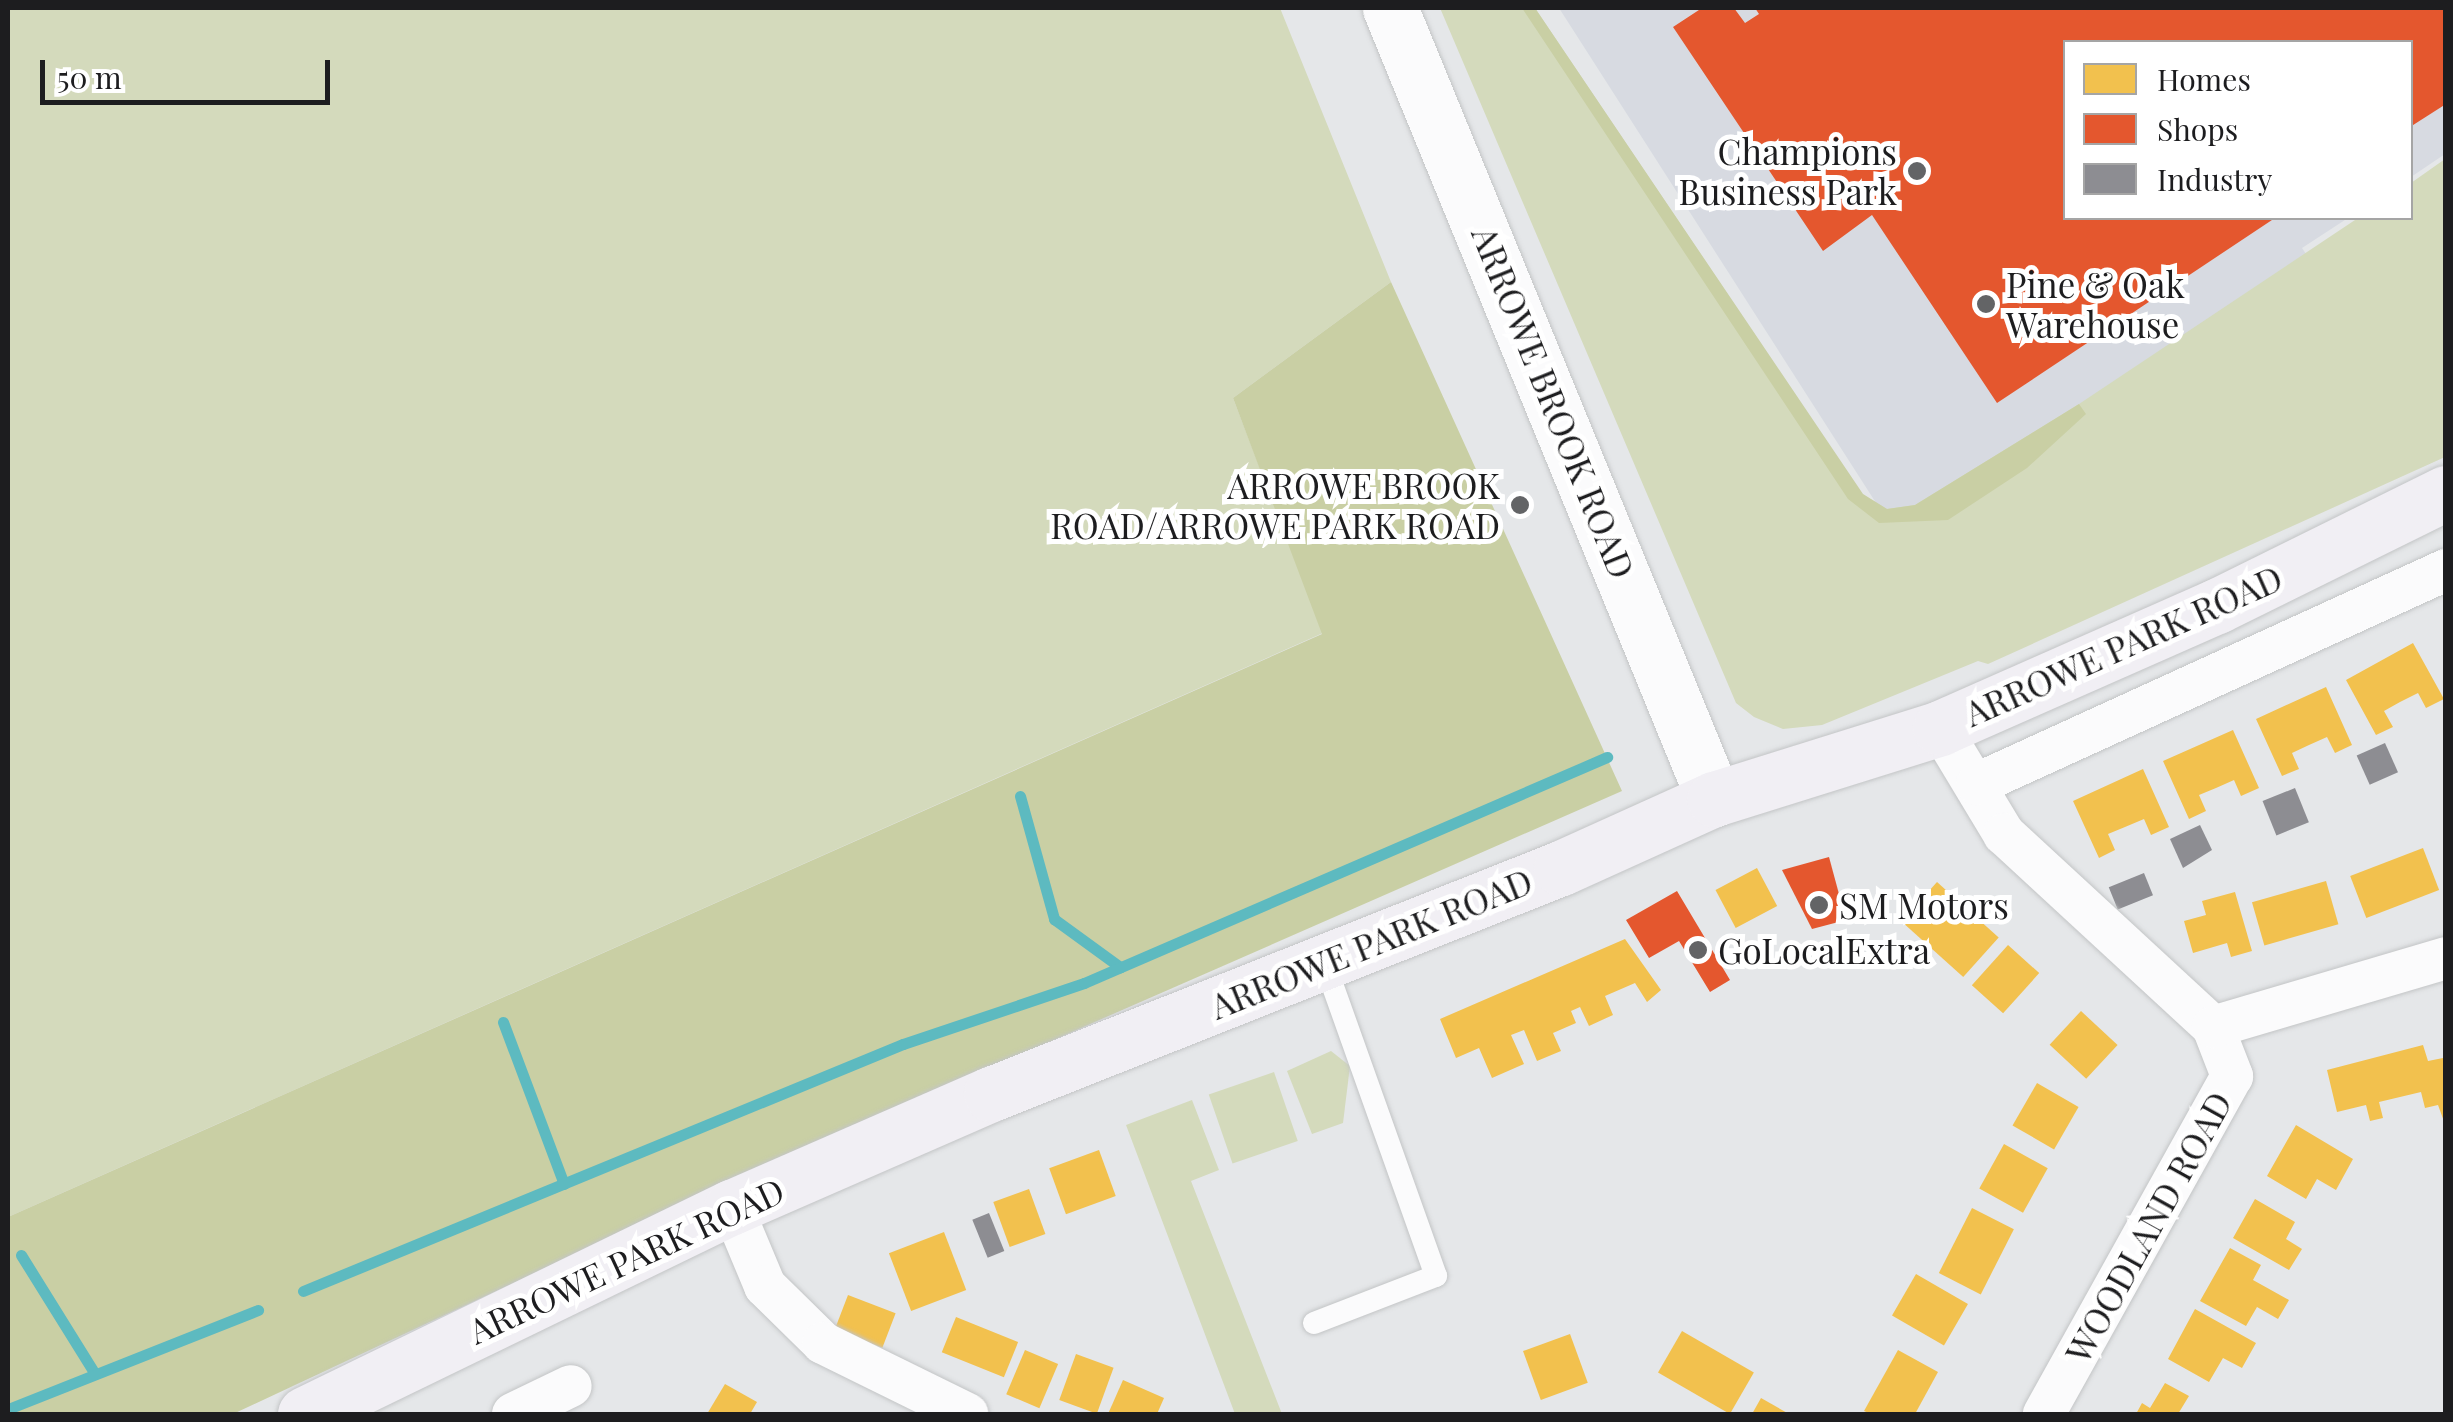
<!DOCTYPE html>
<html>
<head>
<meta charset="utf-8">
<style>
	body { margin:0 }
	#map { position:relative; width:2453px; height:1422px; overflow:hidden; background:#e5e7e9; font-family:"Playfair Display",serif }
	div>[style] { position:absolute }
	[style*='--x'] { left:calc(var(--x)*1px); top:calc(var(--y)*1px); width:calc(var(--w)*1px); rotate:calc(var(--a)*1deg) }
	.built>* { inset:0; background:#d7dae1 }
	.green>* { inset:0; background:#d4dabc; transform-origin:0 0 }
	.forest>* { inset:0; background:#c9cfa4 }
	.homes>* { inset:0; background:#f2c14e; transform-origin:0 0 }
	.shops>* { inset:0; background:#e4572e }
	.industry>* { inset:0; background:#8d8d92; transform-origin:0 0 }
	.stream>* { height:11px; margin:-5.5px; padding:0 5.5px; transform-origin:5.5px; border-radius:5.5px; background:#5dbac0 }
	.roads { filter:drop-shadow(0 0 2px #c3c5c6) drop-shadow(0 0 2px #c3c5c6) }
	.lane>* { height:22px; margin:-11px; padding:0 11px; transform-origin:11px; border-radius:11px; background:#fbfbfc }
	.street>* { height:42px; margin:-21px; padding:0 21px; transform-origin:21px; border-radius:21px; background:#fbfbfc }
	.secondary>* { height:55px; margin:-27.5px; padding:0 27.5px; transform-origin:27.5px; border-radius:27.5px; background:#fbfbfc }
	.primary>* { height:55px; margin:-27.5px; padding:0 27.5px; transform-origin:27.5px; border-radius:27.5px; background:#f1eff4 }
	.dots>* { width:28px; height:28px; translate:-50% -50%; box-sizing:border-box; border:5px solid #fff; border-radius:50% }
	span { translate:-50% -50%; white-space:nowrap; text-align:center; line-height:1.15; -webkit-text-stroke:10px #fff; paint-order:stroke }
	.poi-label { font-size:35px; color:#1d1d1f }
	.right { translate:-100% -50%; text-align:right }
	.left { translate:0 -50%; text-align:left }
	.street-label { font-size:35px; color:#1d1d1f }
	.frame { position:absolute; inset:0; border:10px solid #1d1d1f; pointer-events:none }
	.legend { position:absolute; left:2063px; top:40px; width:350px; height:180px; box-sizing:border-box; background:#fff; border:2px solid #a5a5a5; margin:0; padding:12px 18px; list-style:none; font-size:30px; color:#1d1d1f }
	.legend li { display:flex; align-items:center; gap:20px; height:50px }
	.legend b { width:50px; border:2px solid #a5a5a5 }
	.scale { position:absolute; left:40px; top:60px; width:290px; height:45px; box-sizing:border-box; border:5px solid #1d1d1f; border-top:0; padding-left:12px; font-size:30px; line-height:35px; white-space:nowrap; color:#1d1d1f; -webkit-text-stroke:8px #fff; paint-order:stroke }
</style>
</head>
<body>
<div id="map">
	<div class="built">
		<div style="clip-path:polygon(1559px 8px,2445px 8px,2445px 154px,2411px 177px,2410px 42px,2066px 42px,2066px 218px,2348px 218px,2302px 248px,2340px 305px,1894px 531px)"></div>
	</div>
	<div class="green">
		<div style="clip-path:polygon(8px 8px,1280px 8px,1391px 282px,1233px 398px,1323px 633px,8px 1217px)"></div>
		<div style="clip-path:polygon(1440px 8px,1535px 8px,1862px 494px,1887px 509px,1915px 505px,2079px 404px,2358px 218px,2410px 218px,2411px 183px,2445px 159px,2445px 457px,1988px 664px,1978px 661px,1822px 725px,1783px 729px,1754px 717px,1736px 703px)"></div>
		<div style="clip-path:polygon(1331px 1051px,1350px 1066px,1343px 1123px,1312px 1134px,1287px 1071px)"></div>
		<div style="left:1274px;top:1072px;width:73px;height:69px;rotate:71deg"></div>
		<div style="clip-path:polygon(1192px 1100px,1219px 1170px,1191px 1181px,1282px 1414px,1235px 1414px,1126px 1125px)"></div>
	</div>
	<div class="forest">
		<div style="clip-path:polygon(1522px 8px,1535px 8px,1863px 494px,1887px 509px,1915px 505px,2079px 404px,2086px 414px,2027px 468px,1948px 520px,1879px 523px,1848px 499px)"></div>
		<div style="clip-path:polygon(1391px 282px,1622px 791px,723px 1185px,233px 1414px,8px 1414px,8px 1217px,1322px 634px,1233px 398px)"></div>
	</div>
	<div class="homes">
		<div style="clip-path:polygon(2413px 643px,2444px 699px,2426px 708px,2418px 693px,2400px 702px,2384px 711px,2393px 727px,2376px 735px,2346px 680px)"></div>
		<div style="clip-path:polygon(2326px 687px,2352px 745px,2335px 753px,2327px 737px,2309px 745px,2292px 753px,2299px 769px,2282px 776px,2256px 719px)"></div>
		<div style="clip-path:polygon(2233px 730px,2259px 788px,2241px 796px,2234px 780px,2216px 788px,2199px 795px,2206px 811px,2189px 819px,2163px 761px)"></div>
		<div style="clip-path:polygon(2143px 769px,2169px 827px,2151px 835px,2144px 819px,2125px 827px,2108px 834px,2115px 850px,2099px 858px,2073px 801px)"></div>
		<div style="left:2423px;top:848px;width:45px;height:78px;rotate:69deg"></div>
		<div style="left:1757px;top:868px;width:43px;height:47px;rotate:62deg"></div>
		<div style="left:2326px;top:881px;width:45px;height:77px;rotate:74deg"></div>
		<div style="left:1937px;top:882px;width:83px;height:53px;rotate:42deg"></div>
		<div style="clip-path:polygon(2235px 892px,2252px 951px,2231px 957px,2227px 943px,2193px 953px,2184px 921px,2206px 915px,2202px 901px)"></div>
		<div style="clip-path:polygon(1625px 939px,1661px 990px,1647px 1002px,1635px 983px,1605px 996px,1613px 1015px,1602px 1020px,1589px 1026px,1580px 1007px,1571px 1011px,1576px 1023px,1553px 1033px,1561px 1051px,1537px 1061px,1524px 1030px,1511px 1035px,1524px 1064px,1492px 1078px,1479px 1048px,1456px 1058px,1440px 1019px)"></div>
		<div style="left:2008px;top:945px;width:42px;height:54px;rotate:42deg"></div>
		<div style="left:2081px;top:1011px;width:50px;height:46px;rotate:43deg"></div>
		<div style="clip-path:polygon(2423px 1045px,2428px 1061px,2443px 1058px,2446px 1065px,2446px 1127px,2438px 1105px,2425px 1108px,2421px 1092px,2379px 1102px,2383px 1118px,2370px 1121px,2366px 1105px,2337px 1112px,2327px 1070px)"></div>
		<div style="left:2037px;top:1083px;width:48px;height:49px;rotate:30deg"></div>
		<div style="clip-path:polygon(2296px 1125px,2353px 1159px,2336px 1190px,2317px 1179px,2306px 1199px,2267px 1176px)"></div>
		<div style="left:2004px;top:1144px;width:50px;height:51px;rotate:29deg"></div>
		<div style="left:1099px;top:1150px;width:49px;height:53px;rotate:70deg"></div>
		<div style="left:1029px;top:1189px;width:48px;height:38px;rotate:70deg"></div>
		<div style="clip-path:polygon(2255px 1199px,2295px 1222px,2286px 1239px,2302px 1249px,2289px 1270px,2233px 1238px)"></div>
		<div style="left:1972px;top:1208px;width:47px;height:73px;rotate:27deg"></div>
		<div style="left:944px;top:1232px;width:62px;height:59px;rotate:69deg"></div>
		<div style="clip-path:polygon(2230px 1248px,2261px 1265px,2253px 1280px,2289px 1300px,2278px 1319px,2257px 1307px,2246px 1326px,2200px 1301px)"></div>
		<div style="left:1916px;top:1274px;width:60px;height:48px;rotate:30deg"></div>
		<div style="left:848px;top:1295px;width:51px;height:37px;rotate:21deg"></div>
		<div style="clip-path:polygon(2195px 1309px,2256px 1343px,2242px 1368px,2223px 1358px,2209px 1382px,2168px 1359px)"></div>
		<div style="left:956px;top:1317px;width:67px;height:38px;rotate:22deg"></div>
		<div style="left:1682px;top:1331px;width:83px;height:48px;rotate:30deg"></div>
		<div style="left:1570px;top:1334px;width:52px;height:50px;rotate:70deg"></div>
		<div style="left:1025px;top:1350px;width:36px;height:48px;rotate:23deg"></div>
		<div style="clip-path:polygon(1898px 1350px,1938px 1372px,1915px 1414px,1871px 1414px,1864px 1411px)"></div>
		<div style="left:1076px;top:1354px;width:40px;height:49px;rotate:20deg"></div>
		<div style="clip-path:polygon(1123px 1380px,1164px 1398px,1157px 1414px,1108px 1414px)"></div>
		<div style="clip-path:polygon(2165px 1383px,2189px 1396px,2178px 1414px,2136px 1414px,2142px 1403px,2150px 1408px)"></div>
		<div style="clip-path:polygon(725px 1384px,757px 1402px,750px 1414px,707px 1414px)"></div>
		<div style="clip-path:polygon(1761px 1398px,1789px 1414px,1752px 1414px)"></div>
	</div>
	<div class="shops">
		<div style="clip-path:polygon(1702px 8px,1734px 8px,1745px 23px,1759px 14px,1755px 8px,2446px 8px,2446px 104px,2410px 127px,2410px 42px,2066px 42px,2066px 218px,2275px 218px,1997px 403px,1872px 215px,1823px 251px,1673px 27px)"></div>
		<div style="clip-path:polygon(1829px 857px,1846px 920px,1812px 929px,1782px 870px)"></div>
		<div style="clip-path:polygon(1677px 891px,1730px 980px,1710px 992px,1679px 941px,1649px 958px,1626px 920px)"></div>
	</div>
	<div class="industry">
		<div style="left:2385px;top:743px;width:32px;height:31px;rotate:66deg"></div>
		<div style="left:2295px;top:788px;width:37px;height:35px;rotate:68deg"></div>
		<div style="clip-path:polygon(2200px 825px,2212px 850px,2183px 868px,2170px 839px)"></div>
		<div style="left:2144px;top:873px;width:24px;height:38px;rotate:68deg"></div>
		<div style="left:989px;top:1213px;width:41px;height:18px;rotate:68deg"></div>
	</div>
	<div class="stream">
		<div style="--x:1020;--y:796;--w:128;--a:74.5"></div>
		<div style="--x:1054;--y:919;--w:82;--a:36"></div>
		<div style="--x:503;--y:1022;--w:173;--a:69.4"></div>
		<div style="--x:21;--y:1255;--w:140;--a:58.1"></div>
		<div style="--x:303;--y:1291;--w:649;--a:-22.38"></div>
		<div style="--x:903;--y:1044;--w:191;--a:-18.6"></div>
		<div style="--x:1084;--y:983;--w:570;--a:-23.37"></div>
		<div style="--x:8;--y:1409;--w:269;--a:-21.6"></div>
	</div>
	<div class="roads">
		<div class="lane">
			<div style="--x:1314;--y:1323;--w:131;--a:-21.1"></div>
			<div style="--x:1436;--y:1276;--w:333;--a:-109.6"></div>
		</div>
		<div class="street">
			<div style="--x:1940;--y:728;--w:124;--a:58.9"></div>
			<div style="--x:2004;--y:834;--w:284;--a:42.7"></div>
			<div style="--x:2213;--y:1027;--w:53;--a:68.8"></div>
			<div style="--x:2232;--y:1076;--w:387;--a:119.1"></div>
			<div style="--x:1977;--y:784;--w:516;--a:-24.53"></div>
			<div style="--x:2213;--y:1027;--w:243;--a:-16.5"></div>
			<div style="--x:732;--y:1207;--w:86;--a:67.3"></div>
			<div style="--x:765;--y:1286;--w:81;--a:44.5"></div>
			<div style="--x:823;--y:1343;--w:161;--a:26.2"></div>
			<div style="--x:513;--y:1414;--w:64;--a:-25.8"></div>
		</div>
		<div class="secondary">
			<div style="--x:1390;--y:8;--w:855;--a:67.73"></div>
		</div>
		<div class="primary">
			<div style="--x:305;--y:1414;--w:475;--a:-25.9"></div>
			<div style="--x:732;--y:1207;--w:283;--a:-23.6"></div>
			<div style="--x:991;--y:1094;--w:613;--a:-21.63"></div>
			<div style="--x:1561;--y:868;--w:168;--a:-24.3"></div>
			<div style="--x:1714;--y:799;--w:237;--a:-17.4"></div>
			<div style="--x:1940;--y:728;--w:303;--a:-23.8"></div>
			<div style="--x:2217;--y:606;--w:255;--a:-26.3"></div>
		</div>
	</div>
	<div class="dots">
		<div style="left:1917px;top:171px;background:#636466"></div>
		<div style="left:1986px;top:304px;background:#636466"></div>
		<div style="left:1520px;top:505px;background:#636466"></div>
		<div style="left:1819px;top:905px;background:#636466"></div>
		<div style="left:1698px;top:950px;background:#636466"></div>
	</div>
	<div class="poi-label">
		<span class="right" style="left:1897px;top:171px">Champions<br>Business Park</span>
		<span class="left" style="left:2006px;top:304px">Pine &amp; Oak<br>Warehouse</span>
		<span class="right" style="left:1500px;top:505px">ARROWE BROOK<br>ROAD/ARROWE PARK ROAD</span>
		<span class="left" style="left:1839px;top:905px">SM Motors</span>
		<span class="left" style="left:1718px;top:950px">GoLocalExtra</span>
	</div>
	<div class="street-label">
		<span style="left:1554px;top:402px;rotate:68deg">ARROWE BROOK ROAD</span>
		<span style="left:2123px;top:645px;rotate:-24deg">ARROWE PARK ROAD</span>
		<span style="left:1371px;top:943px;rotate:-22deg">ARROWE PARK ROAD</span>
		<span style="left:2148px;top:1227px;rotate:-61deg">WOODLAND ROAD</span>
		<span style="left:626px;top:1260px;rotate:-25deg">ARROWE PARK ROAD</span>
	</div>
	<div class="frame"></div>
	<ul class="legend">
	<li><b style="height:28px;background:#f2c14e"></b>Homes</li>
	<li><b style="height:28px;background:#e4572e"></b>Shops</li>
	<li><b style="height:28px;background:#8d8d92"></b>Industry</li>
	</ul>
	<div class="scale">50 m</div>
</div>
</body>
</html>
